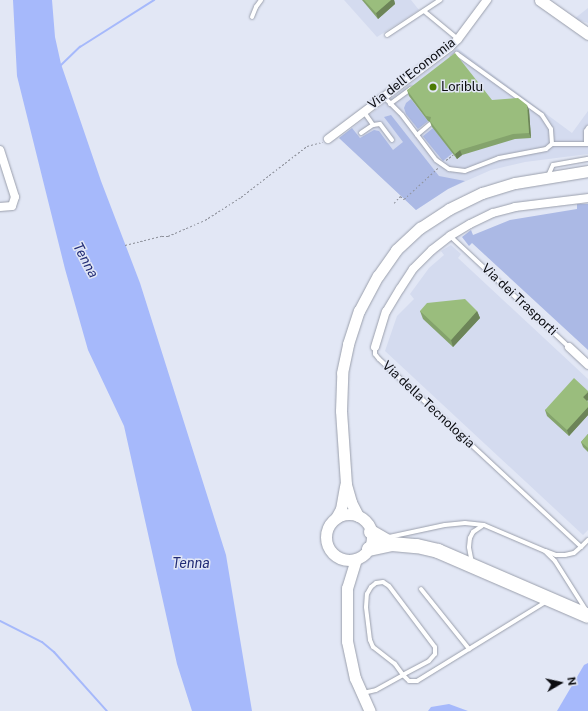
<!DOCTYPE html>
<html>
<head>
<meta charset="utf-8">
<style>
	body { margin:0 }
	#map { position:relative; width:588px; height:711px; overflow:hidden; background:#e2e7f5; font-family:"Public Sans",sans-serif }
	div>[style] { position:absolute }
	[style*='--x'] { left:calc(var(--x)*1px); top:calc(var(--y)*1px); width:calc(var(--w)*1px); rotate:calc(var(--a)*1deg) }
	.built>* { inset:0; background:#d4dbef }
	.green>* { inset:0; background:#abb9e5; transform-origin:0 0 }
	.water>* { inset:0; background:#a6b9fb }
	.stream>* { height:2px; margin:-1px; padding:0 1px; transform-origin:1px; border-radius:1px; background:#a6b9fb }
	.path>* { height:1px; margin-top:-0.5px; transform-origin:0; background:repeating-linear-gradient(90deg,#8e919b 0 2px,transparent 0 4px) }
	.roads { filter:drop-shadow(0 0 1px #9a9fac) drop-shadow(0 0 1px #9a9fac) }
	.lane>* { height:4px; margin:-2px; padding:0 2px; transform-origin:2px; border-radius:2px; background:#fff }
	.street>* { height:8px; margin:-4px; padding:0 4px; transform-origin:4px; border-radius:4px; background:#fff }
	.secondary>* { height:11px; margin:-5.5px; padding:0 5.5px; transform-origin:5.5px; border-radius:5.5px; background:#fff }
	.secondary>.ring { margin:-5.5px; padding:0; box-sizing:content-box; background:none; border:11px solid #fff; border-radius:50% }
	.highway>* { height:14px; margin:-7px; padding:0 7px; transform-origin:7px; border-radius:7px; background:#fff }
	.wall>* { inset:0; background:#84a36c }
	.shaded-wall>* { inset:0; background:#6c8458 }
	.building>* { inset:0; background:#9abd7d }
	.dots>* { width:11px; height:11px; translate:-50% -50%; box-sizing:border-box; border:2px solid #e2e7f5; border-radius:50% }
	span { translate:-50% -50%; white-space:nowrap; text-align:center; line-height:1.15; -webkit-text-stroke:3px #e2e7f5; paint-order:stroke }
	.street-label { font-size:13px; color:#0b0c10 }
	.poi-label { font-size:13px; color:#0b0c10 }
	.left { translate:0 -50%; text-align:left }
	.water-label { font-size:14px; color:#222c76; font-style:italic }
	.north { position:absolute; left:540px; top:663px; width:40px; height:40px; -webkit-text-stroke:3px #e2e7f5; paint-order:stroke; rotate:81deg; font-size:11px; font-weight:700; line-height:16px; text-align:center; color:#0b0c10 }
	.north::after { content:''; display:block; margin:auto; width:14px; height:18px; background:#0b0c10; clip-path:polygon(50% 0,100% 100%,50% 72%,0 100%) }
</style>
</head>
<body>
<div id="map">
	<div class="built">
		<div style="clip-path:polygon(344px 0,411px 0,419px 10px,377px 37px)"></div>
		<div style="clip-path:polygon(588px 8px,588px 23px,574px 19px)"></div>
		<div style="clip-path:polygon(457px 48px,572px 133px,588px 111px,588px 154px,525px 162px,491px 170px,448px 189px,416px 210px,339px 138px)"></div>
		<div style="clip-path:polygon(451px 245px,461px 254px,458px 258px,588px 379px,588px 530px,583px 535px,385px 351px,397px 316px,414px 299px,410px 294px,429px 268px,444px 255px,441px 251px)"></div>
	</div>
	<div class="green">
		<div style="clip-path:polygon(411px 99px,428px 121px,418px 129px,406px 114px,404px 108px,406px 103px)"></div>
		<div style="clip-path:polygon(391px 115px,439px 176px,465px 181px,448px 189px,416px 210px,339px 138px,352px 128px,360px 138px,374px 130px,379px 131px,393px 150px,403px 142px,384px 117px)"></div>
		<div style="left:433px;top:128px;width:32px;height:13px;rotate:51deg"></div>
		<div style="clip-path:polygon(577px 204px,588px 204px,588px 350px,472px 243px,469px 246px,462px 237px,471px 230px,473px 235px,510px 220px,577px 209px)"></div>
	</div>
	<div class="water">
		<div style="clip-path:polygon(13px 0,52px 0,55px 37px,61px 64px,101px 181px,140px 283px,226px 555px,252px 711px,192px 711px,177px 664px,124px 426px,88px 350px,65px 269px,17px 76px)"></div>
		<div style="clip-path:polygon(588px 663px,588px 711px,557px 711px,584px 665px)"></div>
		<div style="clip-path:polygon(449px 704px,468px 711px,428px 711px,431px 707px)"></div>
	</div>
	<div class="stream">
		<div style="--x:60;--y:66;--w:28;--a:-44"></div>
		<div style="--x:80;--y:47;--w:88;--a:-32.4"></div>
		<div style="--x:0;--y:621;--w:47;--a:26.6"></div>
		<div style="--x:42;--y:642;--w:16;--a:40"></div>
		<div style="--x:54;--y:652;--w:79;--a:48.1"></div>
	</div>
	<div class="path">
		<div style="--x:446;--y:160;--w:9;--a:-36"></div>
		<div style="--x:394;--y:203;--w:9;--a:-49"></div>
		<div style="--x:400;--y:196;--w:5;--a:37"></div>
		<div style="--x:404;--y:199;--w:46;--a:-42.4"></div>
		<div style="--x:125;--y:245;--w:38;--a:-14"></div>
		<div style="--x:162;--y:236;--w:6;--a:0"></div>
		<div style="--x:168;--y:236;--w:40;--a:-23.4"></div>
		<div style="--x:205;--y:220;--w:43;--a:-32.6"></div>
		<div style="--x:241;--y:197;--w:83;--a:-37.7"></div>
		<div style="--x:307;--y:146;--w:16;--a:-15"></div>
	</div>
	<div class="roads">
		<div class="lane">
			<div style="--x:424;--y:11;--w:44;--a:39.5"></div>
			<div style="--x:252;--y:17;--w:11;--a:-68"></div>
			<div style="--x:256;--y:7;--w:9;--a:-54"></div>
			<div style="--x:387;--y:35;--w:64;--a:-33.4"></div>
			<div style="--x:384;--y:97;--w:25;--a:45"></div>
			<div style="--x:402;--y:115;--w:56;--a:52.9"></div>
			<div style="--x:436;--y:160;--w:16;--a:35"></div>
			<div style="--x:449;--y:169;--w:16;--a:7"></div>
			<div style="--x:465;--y:171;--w:36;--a:-21"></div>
			<div style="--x:499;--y:158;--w:48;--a:-10.8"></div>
			<div style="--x:546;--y:149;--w:8;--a:-40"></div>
			<div style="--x:552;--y:144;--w:15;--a:-94"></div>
			<div style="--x:551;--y:129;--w:17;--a:-123"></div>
			<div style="--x:542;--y:115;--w:105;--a:-144.3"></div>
			<div style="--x:457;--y:54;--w:5;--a:143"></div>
			<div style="--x:390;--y:104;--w:26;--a:-36"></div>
			<div style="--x:364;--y:112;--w:16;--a:55"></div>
			<div style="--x:361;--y:133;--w:14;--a:-34"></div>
			<div style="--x:373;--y:125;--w:7;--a:-8"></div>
			<div style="--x:380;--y:124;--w:20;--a:53"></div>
			<div style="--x:417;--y:135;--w:17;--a:-40"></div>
			<div style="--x:552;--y:144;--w:36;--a:0"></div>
			<div style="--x:586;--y:144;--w:13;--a:-90"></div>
			<div style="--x:586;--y:131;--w:4;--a:-56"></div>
			<div style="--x:548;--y:176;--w:12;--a:-66"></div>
			<div style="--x:553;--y:165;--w:36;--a:-10"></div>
			<div style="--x:450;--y:236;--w:163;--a:43"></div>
			<div style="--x:375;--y:347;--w:7;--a:90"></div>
			<div style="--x:375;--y:354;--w:6;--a:51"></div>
			<div style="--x:379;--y:359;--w:276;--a:42.9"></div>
			<div style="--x:581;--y:547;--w:10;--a:-45"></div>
			<div style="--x:389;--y:537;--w:57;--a:-12.1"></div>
			<div style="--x:445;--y:525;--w:20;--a:-6"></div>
			<div style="--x:465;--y:523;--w:19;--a:6"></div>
			<div style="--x:484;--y:525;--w:66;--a:23.1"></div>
			<div style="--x:545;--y:551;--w:14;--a:45"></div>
			<div style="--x:555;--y:561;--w:58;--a:57.7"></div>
			<div style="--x:546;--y:551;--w:11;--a:22"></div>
			<div style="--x:556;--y:555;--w:9;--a:0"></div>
			<div style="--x:565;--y:555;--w:9;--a:-13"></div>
			<div style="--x:574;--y:553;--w:9;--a:-41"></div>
			<div style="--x:472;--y:563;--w:16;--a:-101"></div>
			<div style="--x:469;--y:547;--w:9;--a:-84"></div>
			<div style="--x:470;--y:538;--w:7;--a:-63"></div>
			<div style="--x:473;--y:532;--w:11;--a:-34"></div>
			<div style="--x:383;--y:582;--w:7;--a:34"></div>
			<div style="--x:389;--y:586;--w:76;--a:53"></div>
			<div style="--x:435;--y:647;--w:7;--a:90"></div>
			<div style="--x:435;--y:654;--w:9;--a:131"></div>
			<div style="--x:429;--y:661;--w:30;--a:152"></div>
			<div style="--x:403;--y:675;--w:14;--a:-126"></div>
			<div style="--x:395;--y:664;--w:28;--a:-142"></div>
			<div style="--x:373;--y:647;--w:8;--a:-113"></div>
			<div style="--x:370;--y:640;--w:33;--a:-97"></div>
			<div style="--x:366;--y:607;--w:13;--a:-86"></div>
			<div style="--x:367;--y:594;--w:8;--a:-60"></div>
			<div style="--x:371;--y:587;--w:6;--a:-39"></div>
			<div style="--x:376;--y:583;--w:7;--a:-8"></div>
			<div style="--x:421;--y:589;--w:77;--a:51.3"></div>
			<div style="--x:363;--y:693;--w:13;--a:-13"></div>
			<div style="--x:376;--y:690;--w:31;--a:-29"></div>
			<div style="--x:403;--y:675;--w:8;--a:45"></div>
			<div style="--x:409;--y:681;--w:8;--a:0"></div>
			<div style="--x:417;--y:681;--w:153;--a:-31.6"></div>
		</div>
		<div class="street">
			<div style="--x:328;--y:139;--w:153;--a:-37"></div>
			<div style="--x:450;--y:47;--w:11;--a:-45"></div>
			<div style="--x:458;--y:39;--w:49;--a:-53.4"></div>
			<div style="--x:0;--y:150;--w:49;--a:72.3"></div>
			<div style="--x:15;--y:197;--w:9;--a:108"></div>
			<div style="--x:12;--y:206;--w:12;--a:175"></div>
			<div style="--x:375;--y:347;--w:37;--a:-73"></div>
			<div style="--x:386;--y:312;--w:27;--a:-59"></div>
			<div style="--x:400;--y:289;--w:24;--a:-57"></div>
			<div style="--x:413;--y:269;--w:27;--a:-45"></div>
			<div style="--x:432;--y:250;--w:23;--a:-38"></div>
			<div style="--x:450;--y:236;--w:23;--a:-31"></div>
			<div style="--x:470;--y:224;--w:25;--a:-26"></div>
			<div style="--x:493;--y:213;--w:23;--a:-15"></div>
			<div style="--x:515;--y:207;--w:74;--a:-7"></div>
			<div style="--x:569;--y:347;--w:26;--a:43"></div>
		</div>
		<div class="secondary">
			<div style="--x:540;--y:0;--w:59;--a:35.3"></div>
			<div class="ring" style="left:326px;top:514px;width:35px;height:35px"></div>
			<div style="--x:358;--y:516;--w:16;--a:-117"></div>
			<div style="--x:351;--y:502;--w:19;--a:-106"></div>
			<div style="--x:346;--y:484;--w:73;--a:-93.9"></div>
			<div style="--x:341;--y:411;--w:38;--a:-88"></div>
			<div style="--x:342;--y:373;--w:30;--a:-78"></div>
			<div style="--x:348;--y:344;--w:35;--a:-72"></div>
			<div style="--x:359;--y:311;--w:40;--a:-62"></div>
			<div style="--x:378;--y:276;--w:32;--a:-55"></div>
			<div style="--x:396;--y:250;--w:33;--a:-43"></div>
			<div style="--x:420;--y:228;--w:35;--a:-33"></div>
			<div style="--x:449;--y:209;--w:37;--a:-26"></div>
			<div style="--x:482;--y:193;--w:34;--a:-17"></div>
			<div style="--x:515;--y:183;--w:74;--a:-9.3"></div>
			<div style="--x:336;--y:518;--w:10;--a:-61"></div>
			<div style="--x:341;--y:509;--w:23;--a:-80"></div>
			<div style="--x:356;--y:559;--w:30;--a:107"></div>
			<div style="--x:347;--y:588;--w:53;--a:90"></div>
			<div style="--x:347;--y:641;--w:38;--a:78"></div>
			<div style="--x:355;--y:678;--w:36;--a:66"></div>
		</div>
		<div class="highway">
			<div style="--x:371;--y:532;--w:24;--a:30"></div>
			<div style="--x:369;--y:549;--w:24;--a:-12"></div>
			<div style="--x:392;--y:544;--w:25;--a:5"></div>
			<div style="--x:417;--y:546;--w:22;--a:13"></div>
			<div style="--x:438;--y:551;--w:163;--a:23.4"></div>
		</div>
	</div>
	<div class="wall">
		<div style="clip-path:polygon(362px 0,394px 0,395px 4px,378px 19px)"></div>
		<div style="clip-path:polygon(407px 90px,492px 100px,529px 110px,531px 138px,515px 139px,462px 155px,457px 159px,432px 127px,430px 122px,428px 121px,409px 96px)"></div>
		<div style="clip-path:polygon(420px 311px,477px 311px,480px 318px,453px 347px,423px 319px)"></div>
		<div style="clip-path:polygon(588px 391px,588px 400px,587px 401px,588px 402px,588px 415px,569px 436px,547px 416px,545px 410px)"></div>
		<div style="clip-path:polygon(588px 434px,588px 452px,583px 447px,581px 442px)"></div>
	</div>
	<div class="shaded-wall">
		<div style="clip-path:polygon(391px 0,394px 0,395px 4px,378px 19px,376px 13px)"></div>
		<div style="clip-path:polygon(527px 105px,529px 110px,531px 138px,529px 133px)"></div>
		<div style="clip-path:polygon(460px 150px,462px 155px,457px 159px,455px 154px)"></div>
		<div style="clip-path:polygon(477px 311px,480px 318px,453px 347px,451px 340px)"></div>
		<div style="clip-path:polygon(588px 392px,588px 400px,585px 403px,583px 397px)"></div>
		<div style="clip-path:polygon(588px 407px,588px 415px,569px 436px,567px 430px)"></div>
	</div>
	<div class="building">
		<div style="clip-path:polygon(364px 0,391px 0,376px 13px)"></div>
		<div style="clip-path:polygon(455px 53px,492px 100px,518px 98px,527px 105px,529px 133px,513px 134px,460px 150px,455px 154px,430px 121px,431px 117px,426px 116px,407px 90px)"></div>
		<div style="clip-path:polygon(465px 299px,477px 311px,451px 340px,420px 311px,427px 303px)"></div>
		<div style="clip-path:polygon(574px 378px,588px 391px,588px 392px,583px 397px,588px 402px,588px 407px,567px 430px,545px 410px)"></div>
		<div style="clip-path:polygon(588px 434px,588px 448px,581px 442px)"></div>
	</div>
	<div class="dots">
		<div style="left:433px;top:87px;background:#4a7a03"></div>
	</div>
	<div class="street-label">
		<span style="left:412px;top:74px;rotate:-38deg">Via dell'Economia</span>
		<span style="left:519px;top:300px;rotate:43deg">Via dei Trasporti</span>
		<span style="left:428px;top:405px;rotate:43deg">Via della Tecnologia</span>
	</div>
	<div class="poi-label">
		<span class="left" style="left:441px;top:87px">Loriblu</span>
	</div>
	<div class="water-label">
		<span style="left:86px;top:260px;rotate:62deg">Tenna</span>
		<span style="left:191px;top:563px">Tenna</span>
	</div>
	<div class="north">N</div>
</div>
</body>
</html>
